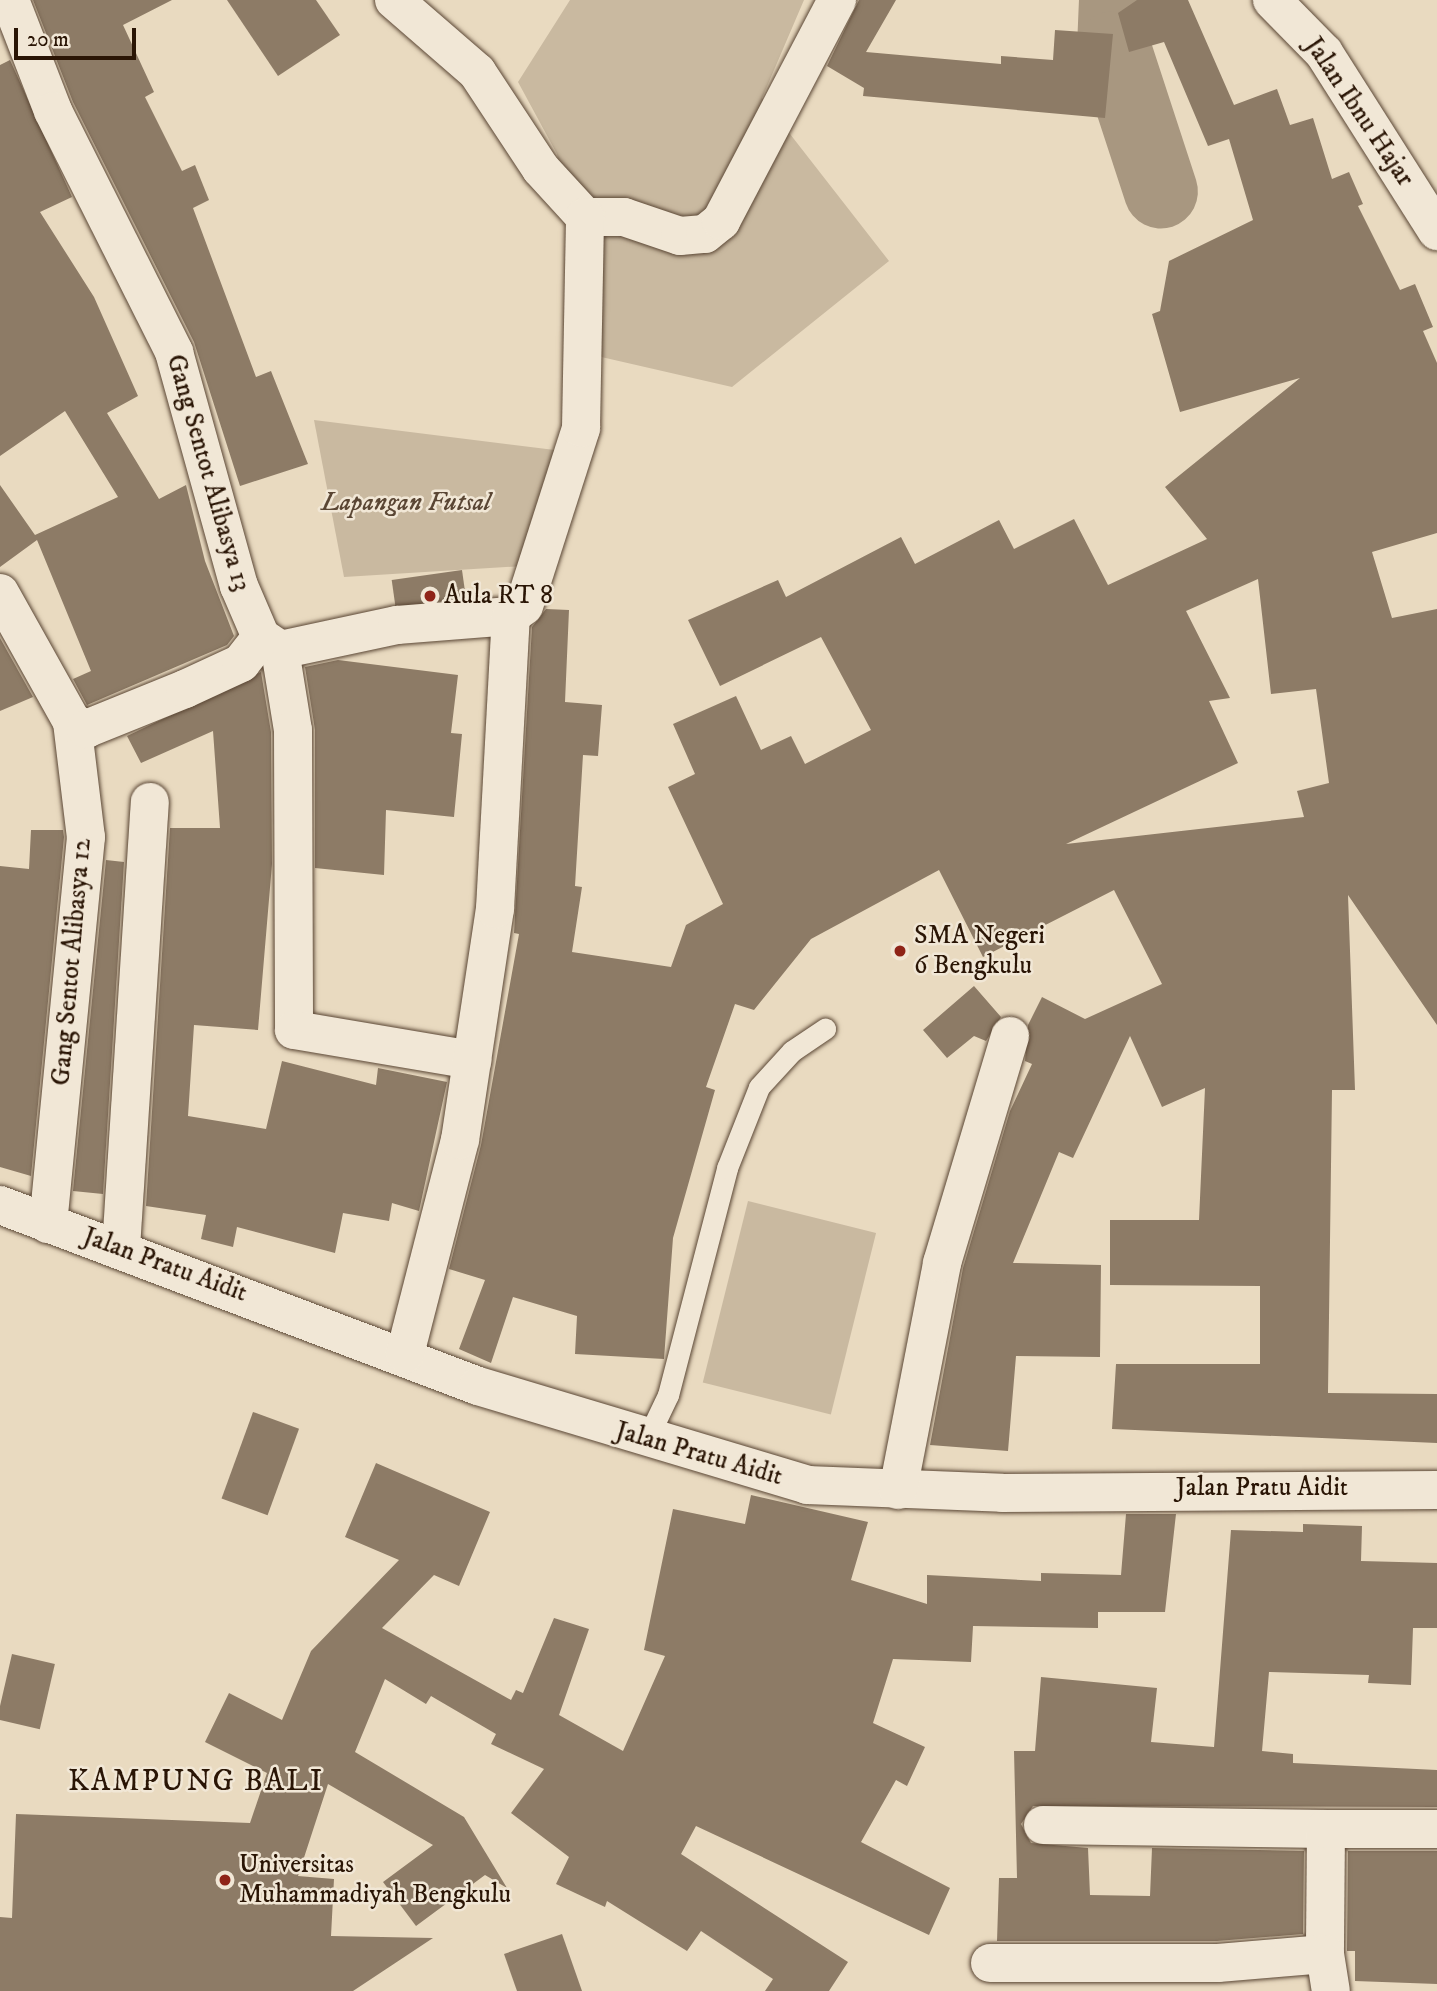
<!DOCTYPE html>
<html>
<head>
<meta charset="utf-8">
<style>
	body { margin:0 }
	#map { position:relative; width:1437px; height:1991px; overflow:hidden; background:#e9dac0; font-family:"IM FELL DW Pica",serif }
	div>[style] { position:absolute }
	[style*='--x'] { left:calc(var(--x)*1px); top:calc(var(--y)*1px); width:calc(var(--w)*1px); rotate:calc(var(--a)*1deg) }
	.green>* { inset:0; background:#c9b9a0; transform-origin:0 0 }
	.river>* { height:74px; margin:-37px; padding:0 37px; transform-origin:37px; border-radius:37px; background:#a89780 }
	.building>* { inset:0; background:#8d7b66; transform-origin:0 0 }
	.roads { filter:drop-shadow(0 0 2px #5a4634) drop-shadow(0 0 2px #5a4634) }
	.service>* { height:21px; margin:-10.5px; padding:0 10.5px; transform-origin:10.5px; border-radius:10.5px; background:#f1e7d6 }
	.minor>* { height:38px; margin:-19px; padding:0 19px; transform-origin:19px; border-radius:19px; background:#f1e7d6 }
	.tertiary>* { height:38px; margin:-19px; padding:0 19px; transform-origin:19px; border-radius:19px; background:#f1e7d6 }
	.dots>* { width:19px; height:19px; translate:-50% -50%; box-sizing:border-box; border:4px solid #f1e7d6; border-radius:50% }
	span { translate:-50% -50%; white-space:nowrap; text-align:center; line-height:1.15; -webkit-text-stroke:5px #f1e7d6; paint-order:stroke }
	.street-label { font-size:26px; color:#2a1505 }
	.park-label { font-size:26px; color:#5a4634; font-style:italic }
	.poi-label { font-size:26px; color:#2a1505 }
	.left { translate:0 -50%; text-align:left }
	.quarter-label { font-size:30px; color:#2a1505; letter-spacing:2px }
	.scale { position:absolute; left:14px; top:28px; width:122px; height:32px; box-sizing:border-box; border:4px solid #2a1505; border-top:0; padding-left:9px; font-size:21px; line-height:24px; white-space:nowrap; color:#2a1505; -webkit-text-stroke:5px #f1e7d6; paint-order:stroke }
</style>
</head>
<body>
<div id="map">
	<div class="green">
		<div style="clip-path:polygon(570px 0,804px 0,762px 98px,889px 261px,732px 387px,597px 356px,557px 154px,518px 82px)"></div>
		<div style="clip-path:polygon(314px 420px,571px 452px,539px 565px,344px 577px)"></div>
		<div style="left:748px;top:1201px;width:132px;height:187px;rotate:14deg"></div>
	</div>
	<div class="river">
		<div style="--x:1116;--y:0;--w:48;--a:92.4"></div>
		<div style="--x:1114;--y:48;--w:151;--a:71.9"></div>
	</div>
	<div class="building">
		<div style="clip-path:polygon(33px 0,172px 0,123px 25px,154px 92px,145px 97px,182px 171px,195px 165px,209px 200px,193px 208px,256px 377px,271px 371px,308px 464px,240px 486px,194px 342px,73px 102px)"></div>
		<div style="clip-path:polygon(227px 0,316px 0,340px 35px,278px 76px)"></div>
		<div style="clip-path:polygon(859px 0,896px 0,866px 52px,1001px 64px,1001px 56px,1053px 60px,1055px 30px,1113px 34px,1105px 118px,863px 96px,864px 88px,827px 66px)"></div>
		<div style="clip-path:polygon(evenodd,1137px 0,1188px 0,1234px 105px,1277px 89px,1290px 125px,1313px 118px,1332px 179px,1349px 172px,1363px 204px,1358px 206px,1400px 290px,1415px 284px,1433px 327px,1423px 331px,1437px 363px,1437px 533px,1372px 552px,1392px 618px,1437px 609px,1437px 1025px,1348px 895px,1355px 1090px,1332px 1090px,1328px 1393px,1437px 1394px,1437px 1443px,1112px 1429px,1116px 1364px,1260px 1364px,1260px 1286px,1110px 1285px,1110px 1220px,1199px 1220px,1205px 1088px,1162px 1107px,1130px 1036px,1073px 1158px,1059px 1152px,1013px 1263px,1101px 1265px,1100px 1357px,1016px 1356px,1008px 1451px,930px 1445px,963px 1268px,1010px 1111px,1032px 1064px,1025px 1061px,1028px 1025px,1042px 997px,1085px 1019px,1162px 984px,1114px 890px,983px 957px,939px 870px,811px 939px,754px 1010px,735px 1004px,706px 1087px,715px 1090px,673px 1238px,664px 1359px,575px 1354px,577px 1316px,513px 1297px,491px 1363px,459px 1349px,485px 1280px,449px 1269px,481px 1145px,519px 934px,514px 933px,532px 627px,546px 609px,569px 610px,565px 702px,602px 705px,598px 756px,583px 755px,575px 886px,582px 887px,572px 952px,671px 967px,686px 925px,723px 904px,668px 787px,695px 774px,673px 724px,736px 696px,761px 750px,791px 736px,805px 764px,871px 730px,821px 637px,720px 686px,688px 620px,778px 580px,786px 597px,901px 537px,915px 564px,999px 520px,1014px 549px,1074px 519px,1108px 585px,1207px 539px,1165px 487px,1300px 378px,1180px 412px,1152px 314px,1160px 311px,1169px 261px,1253px 220px,1229px 139px,1208px 146px,1164px 42px,1129px 52px,1118px 13px,1137px 0,1258px 579px,1271px 694px,1316px 689px,1329px 783px,1297px 791px,1304px 817px,1066px 844px,1238px 763px,1209px 701px,1230px 698px,1186px 611px,1258px 579px)"></div>
		<div style="clip-path:polygon(10px 60px,72px 197px,40px 212px,94px 297px,138px 396px,107px 413px,159px 499px,186px 485px,205px 561px,234px 636px,227px 645px,87px 705px,73px 679px,91px 671px,37px 540px,0 567px,0 485px,35px 535px,118px 497px,65px 411px,0 456px,0 65px)"></div>
		<div style="left:462px;top:570px;width:28px;height:71px;rotate:82deg"></div>
		<div style="clip-path:polygon(0 638px,33px 697px,0 711px)"></div>
		<div style="clip-path:polygon(338px 660px,458px 675px,451px 733px,462px 734px,454px 817px,386px 810px,384px 875px,315px 868px,315px 730px,305px 667px)"></div>
		<div style="clip-path:polygon(261px 672px,271px 732px,272px 864px,258px 1030px,194px 1025px,188px 1116px,266px 1129px,282px 1061px,376px 1085px,378px 1068px,447px 1082px,419px 1211px,392px 1203px,389px 1221px,343px 1213px,335px 1253px,237px 1227px,233px 1247px,201px 1239px,206px 1215px,146px 1206px,170px 828px,220px 828px,213px 731px,141px 763px,127px 736px)"></div>
		<div style="clip-path:polygon(31px 830px,63px 830px,64px 837px,31px 1176px,0 1167px,0 866px,29px 869px)"></div>
		<div style="clip-path:polygon(106px 860px,124px 862px,103px 1194px,73px 1191px)"></div>
		<div style="clip-path:polygon(974px 986px,1001px 1017px,986px 1041px,974px 1036px,947px 1058px,923px 1030px)"></div>
		<div style="left:253px;top:1412px;width:49px;height:92px;rotate:20deg"></div>
		<div style="clip-path:polygon(376px 1463px,490px 1512px,459px 1586px,434px 1575px,382px 1628px,511px 1700px,516px 1690px,523px 1693px,554px 1618px,589px 1629px,559px 1715px,623px 1751px,665px 1656px,644px 1650px,673px 1509px,745px 1524px,751px 1495px,868px 1522px,851px 1580px,927px 1604px,927px 1575px,1041px 1581px,1041px 1573px,1121px 1575px,1126px 1514px,1176px 1514px,1165px 1612px,1098px 1612px,1098px 1628px,973px 1626px,971px 1662px,893px 1659px,873px 1723px,925px 1747px,907px 1786px,896px 1780px,861px 1842px,950px 1888px,929px 1935px,696px 1826px,681px 1854px,848px 1962px,829px 1991px,765px 1991px,773px 1979px,701px 1931px,687px 1951px,607px 1901px,605px 1907px,556px 1884px,569px 1857px,511px 1813px,544px 1769px,491px 1744px,496px 1734px,431px 1696px,426px 1704px,385px 1679px,355px 1752px,464px 1817px,507px 1888px,485px 1875px,416px 1926px,383px 1882px,433px 1845px,328px 1784px,298px 1876px,334px 1879px,331px 1936px,433px 1938px,353px 1991px,0 1991px,0 1917px,12px 1918px,16px 1814px,250px 1823px,267px 1773px,205px 1742px,229px 1693px,282px 1720px,311px 1651px,399px 1560px,345px 1537px)"></div>
		<div style="clip-path:polygon(1303px 1524px,1362px 1526px,1361px 1561px,1437px 1563px,1437px 1628px,1413px 1628px,1411px 1685px,1368px 1683px,1369px 1675px,1269px 1672px,1262px 1751px,1293px 1754px,1293px 1763px,1437px 1770px,1437px 1807px,1033px 1806px,1021px 1824px,1031px 1843px,1088px 1848px,1090px 1895px,1150px 1896px,1152px 1848px,1304px 1851px,1303px 1934px,1217px 1941px,997px 1941px,999px 1878px,1017px 1878px,1014px 1751px,1035px 1751px,1041px 1677px,1157px 1688px,1151px 1742px,1214px 1747px,1231px 1530px,1303px 1532px)"></div>
		<div style="left:12px;top:1654px;width:44px;height:67px;rotate:13deg"></div>
		<div style="clip-path:polygon(1348px 1851px,1437px 1851px,1437px 1984px,1355px 1981px,1355px 1951px,1347px 1951px)"></div>
		<div style="clip-path:polygon(562px 1934px,582px 1991px,517px 1991px,504px 1954px)"></div>
	</div>
	<div class="roads">
		<div class="service">
			<div style="--x:647;--y:1439;--w:49;--a:-64.5"></div>
			<div style="--x:668;--y:1395;--w:235;--a:-75.4"></div>
			<div style="--x:727;--y:1168;--w:87;--a:-68.4"></div>
			<div style="--x:759;--y:1087;--w:49;--a:-47.5"></div>
			<div style="--x:792;--y:1051;--w:40;--a:-34"></div>
		</div>
		<div class="minor">
			<div style="--x:10;--y:0;--w:119;--a:68.8"></div>
			<div style="--x:53;--y:111;--w:270;--a:63.3"></div>
			<div style="--x:174;--y:352;--w:243;--a:74.5"></div>
			<div style="--x:239;--y:586;--w:56;--a:66.7"></div>
			<div style="--x:261;--y:637;--w:23;--a:34"></div>
			<div style="--x:280;--y:650;--w:120;--a:-12.1"></div>
			<div style="--x:397;--y:625;--w:114;--a:-4.5"></div>
			<div style="--x:394;--y:0;--w:110;--a:40.9"></div>
			<div style="--x:477;--y:72;--w:116;--a:56.6"></div>
			<div style="--x:541;--y:169;--w:65;--a:47.5"></div>
			<div style="--x:585;--y:217;--w:39;--a:0"></div>
			<div style="--x:624;--y:217;--w:59;--a:18.7"></div>
			<div style="--x:680;--y:236;--w:25;--a:-5"></div>
			<div style="--x:705;--y:234;--w:21;--a:-39"></div>
			<div style="--x:721;--y:221;--w:250;--a:-62.3"></div>
			<div style="--x:0;--y:593;--w:148;--a:60.8"></div>
			<div style="--x:72;--y:722;--w:116;--a:83.1"></div>
			<div style="--x:86;--y:837;--w:389;--a:95.6"></div>
			<div style="--x:511;--y:616;--w:16;--a:-38"></div>
			<div style="--x:524;--y:606;--w:187;--a:-72.2"></div>
			<div style="--x:581;--y:428;--w:211;--a:-88.9"></div>
			<div style="--x:280;--y:650;--w:81;--a:80.8"></div>
			<div style="--x:293;--y:730;--w:300;--a:89.8"></div>
			<div style="--x:294;--y:1030;--w:181;--a:9.6"></div>
			<div style="--x:72;--y:722;--w:16;--a:27"></div>
			<div style="--x:86;--y:729;--w:107;--a:-22"></div>
			<div style="--x:185;--y:689;--w:62;--a:-24.9"></div>
			<div style="--x:241;--y:663;--w:33;--a:-52"></div>
			<div style="--x:0;--y:1205;--w:511;--a:20.74"></div>
			<div style="--x:478;--y:1386;--w:344;--a:16.7"></div>
			<div style="--x:807;--y:1485;--w:195;--a:2.3"></div>
			<div style="--x:1002;--y:1493;--w:435;--a:-0.4"></div>
			<div style="--x:121;--y:1248;--w:447;--a:-86.3"></div>
			<div style="--x:405;--y:1354;--w:221;--a:-75.6"></div>
			<div style="--x:460;--y:1140;--w:234;--a:-81.4"></div>
			<div style="--x:495;--y:909;--w:293;--a:-86.9"></div>
			<div style="--x:898;--y:1490;--w:231;--a:-79"></div>
			<div style="--x:942;--y:1263;--w:237;--a:-73.3"></div>
			<div style="--x:1043;--y:1825;--w:283;--a:0.8"></div>
			<div style="--x:1326;--y:1829;--w:125;--a:90.5"></div>
			<div style="--x:1326;--y:1829;--w:111;--a:0"></div>
			<div style="--x:990;--y:1963;--w:228;--a:0"></div>
			<div style="--x:1218;--y:1963;--w:107;--a:-4.8"></div>
			<div style="--x:1325;--y:1954;--w:37;--a:81"></div>
		</div>
		<div class="tertiary">
			<div style="--x:1272;--y:0;--w:74;--a:45.5"></div>
			<div style="--x:1324;--y:53;--w:211;--a:57.6"></div>
		</div>
	</div>
	<div class="dots">
		<div style="left:430px;top:596px;background:#8f2418"></div>
		<div style="left:900px;top:951px;background:#8f2418"></div>
		<div style="left:225px;top:1880px;background:#8f2418"></div>
	</div>
	<div class="street-label">
		<span style="left:1359px;top:112px;rotate:56deg">Jalan Ibnu Hajar</span>
		<span style="left:208px;top:473px;rotate:74deg">Gang Sentot Alibasya 13</span>
		<span style="left:72px;top:962px;rotate:-85deg">Gang Sentot Alibasya 12</span>
		<span style="left:165px;top:1265px;rotate:20deg">Jalan Pratu Aidit</span>
		<span style="left:699px;top:1454px;rotate:16deg">Jalan Pratu Aidit</span>
		<span style="left:1262px;top:1488px">Jalan Pratu Aidit</span>
	</div>
	<div class="park-label">
		<span style="left:406px;top:503px">Lapangan Futsal</span>
	</div>
	<div class="poi-label">
		<span class="left" style="left:444px;top:596px">Aula RT 8</span>
		<span class="left" style="left:914px;top:951px">SMA Negeri<br>6 Bengkulu</span>
		<span class="left" style="left:239px;top:1880px">Universitas<br>Muhammadiyah Bengkulu</span>
	</div>
	<div class="quarter-label">
		<span style="left:196px;top:1782px">KAMPUNG BALI</span>
	</div>
	<div class="scale">20 m</div>
</div>
</body>
</html>
